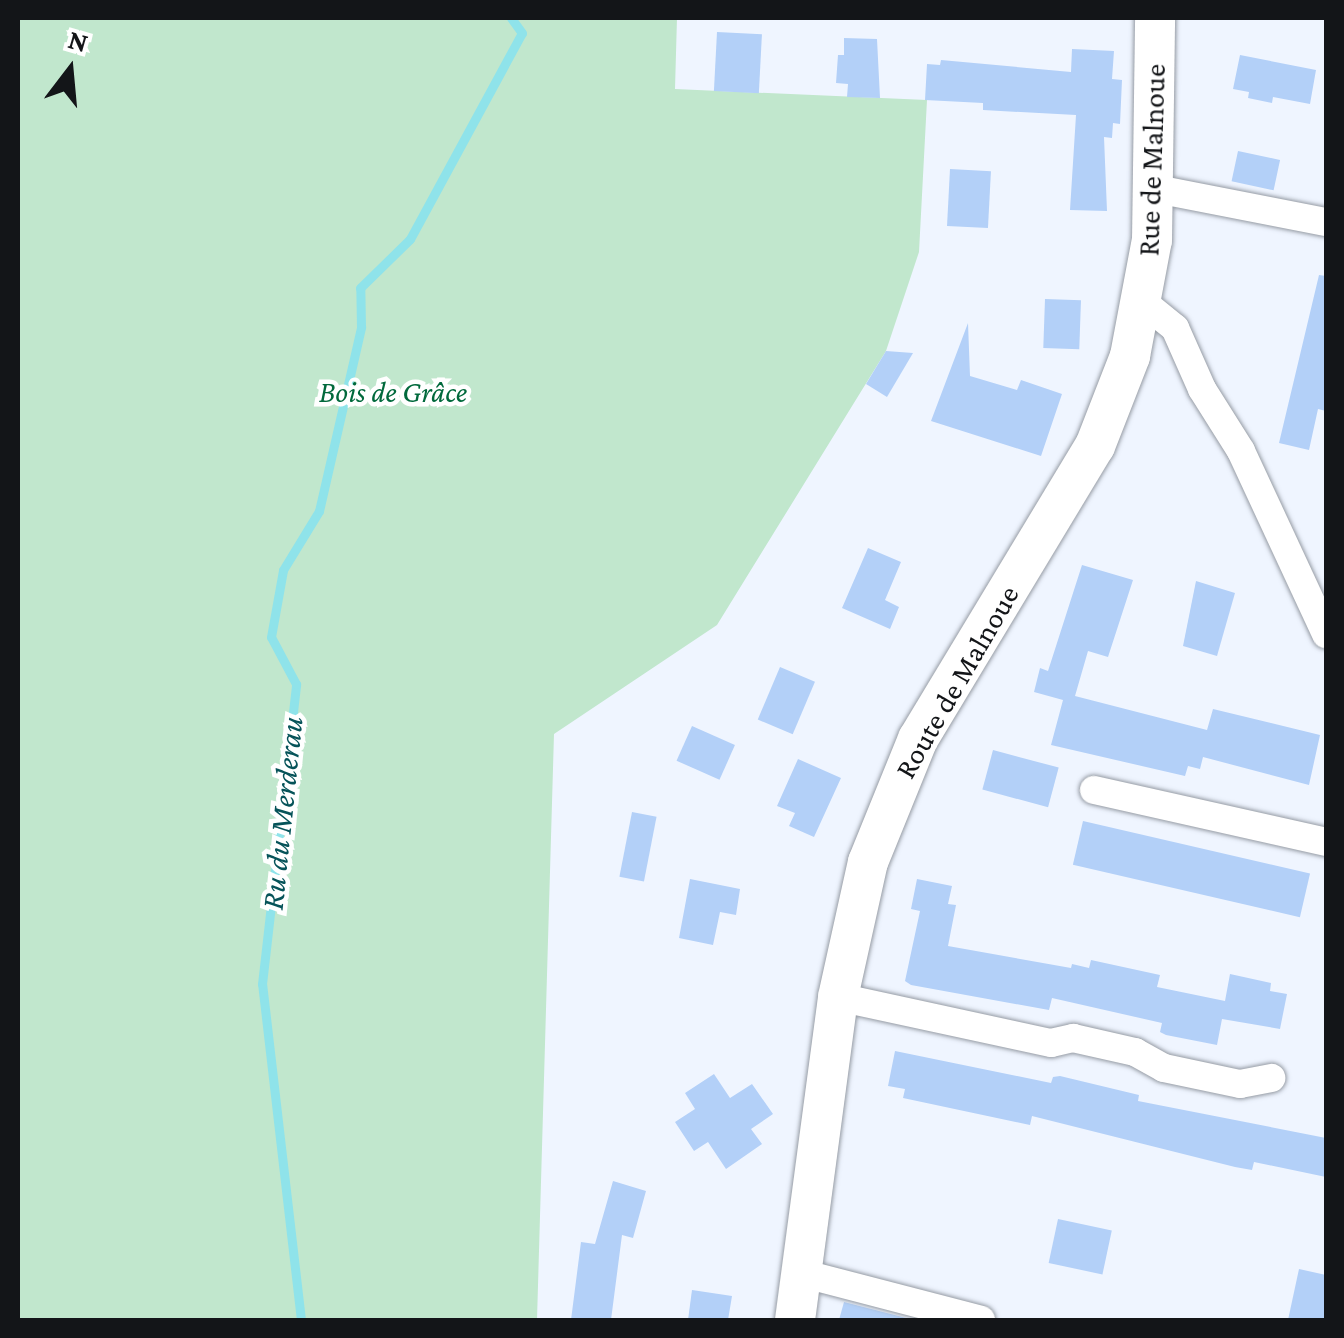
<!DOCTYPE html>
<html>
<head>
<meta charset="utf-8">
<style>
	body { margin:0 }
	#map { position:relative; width:1344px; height:1338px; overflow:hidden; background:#eff5ff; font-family:"Crimson Pro",serif }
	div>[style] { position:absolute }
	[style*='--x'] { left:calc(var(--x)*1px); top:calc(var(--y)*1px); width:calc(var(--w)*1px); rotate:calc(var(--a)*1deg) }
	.green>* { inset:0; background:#c1e7cd }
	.stream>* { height:9px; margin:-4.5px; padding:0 4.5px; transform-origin:4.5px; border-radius:4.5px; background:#8fe3ea }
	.building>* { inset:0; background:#b3d0f8; transform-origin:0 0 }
	.roads { filter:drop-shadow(0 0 2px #969ca5) drop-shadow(0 0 2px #969ca5) }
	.minor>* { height:28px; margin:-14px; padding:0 14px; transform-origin:14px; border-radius:14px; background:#fff }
	.secondary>* { height:40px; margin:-20px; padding:0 20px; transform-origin:20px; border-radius:20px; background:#fff }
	span { translate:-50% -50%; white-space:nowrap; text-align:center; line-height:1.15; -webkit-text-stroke:9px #fff; paint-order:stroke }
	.street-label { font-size:30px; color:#131518 }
	.park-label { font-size:30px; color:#01693c; font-style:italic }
	.water-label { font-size:32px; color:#065359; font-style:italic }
	.frame { position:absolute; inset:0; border:20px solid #131518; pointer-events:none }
	.north { position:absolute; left:20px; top:20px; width:100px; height:100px; -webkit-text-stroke:8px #fff; paint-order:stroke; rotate:16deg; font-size:28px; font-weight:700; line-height:40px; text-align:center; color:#131518 }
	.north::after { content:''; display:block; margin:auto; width:35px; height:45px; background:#131518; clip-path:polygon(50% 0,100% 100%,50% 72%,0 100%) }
</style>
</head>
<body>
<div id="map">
	<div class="green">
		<div style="clip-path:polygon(18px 18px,677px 18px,675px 89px,927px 100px,919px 252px,886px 351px,717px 625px,554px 734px,537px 1320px,18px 1320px)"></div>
	</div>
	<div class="stream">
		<div style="--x:301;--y:1320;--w:338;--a:-96.6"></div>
		<div style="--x:262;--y:984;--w:302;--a:-83.5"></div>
		<div style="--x:296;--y:684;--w:53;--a:-118"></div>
		<div style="--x:271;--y:637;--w:68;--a:-79.8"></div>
		<div style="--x:283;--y:570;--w:69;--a:-58.6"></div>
		<div style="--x:319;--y:511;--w:189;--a:-77.1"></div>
		<div style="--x:361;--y:327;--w:39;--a:-91"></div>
		<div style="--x:360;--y:288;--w:70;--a:-44.4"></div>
		<div style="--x:410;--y:239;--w:234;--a:-61.5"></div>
		<div style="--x:522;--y:33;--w:19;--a:-126"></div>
	</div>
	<div class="building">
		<div style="left:717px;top:32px;width:45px;height:59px;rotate:3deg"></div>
		<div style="clip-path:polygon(844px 38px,877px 39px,880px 98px,847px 97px,848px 84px,836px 83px,838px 55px,844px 55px)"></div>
		<div style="clip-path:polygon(1072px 49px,1114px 51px,1112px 79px,1122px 80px,1120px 124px,1113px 123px,1112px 138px,1104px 137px,1107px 211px,1070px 210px,1076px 115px,983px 110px,983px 103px,925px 100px,927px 64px,940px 65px,941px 60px,1071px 72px)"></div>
		<div style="clip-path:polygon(1240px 55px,1316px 70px,1310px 104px,1273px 97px,1272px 103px,1248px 98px,1249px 92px,1233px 89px)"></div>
		<div style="left:1238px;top:151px;width:43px;height:31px;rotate:12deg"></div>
		<div style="left:950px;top:169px;width:41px;height:57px;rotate:3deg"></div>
		<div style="clip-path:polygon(1319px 275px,1326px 276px,1326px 411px,1318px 409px,1309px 450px,1279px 443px)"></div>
		<div style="left:1045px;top:299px;width:36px;height:49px;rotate:2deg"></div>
		<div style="clip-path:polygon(968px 323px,970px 376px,1017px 390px,1021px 380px,1062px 394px,1041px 456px,931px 421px)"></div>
		<div style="clip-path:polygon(886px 351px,913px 353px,887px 397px,866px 384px)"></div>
		<div style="clip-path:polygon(868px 548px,901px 562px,885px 600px,899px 607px,890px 629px,842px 608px)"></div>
		<div style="clip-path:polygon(1082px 565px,1133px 580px,1108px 657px,1088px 651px,1075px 696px,1207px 730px,1213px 709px,1320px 735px,1309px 785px,1203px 757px,1200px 769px,1188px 766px,1185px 776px,1051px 745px,1063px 700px,1034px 692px,1040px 668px,1048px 671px)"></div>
		<div style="clip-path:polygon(1196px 581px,1235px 593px,1217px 656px,1183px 646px)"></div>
		<div style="left:780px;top:667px;width:38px;height:57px;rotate:23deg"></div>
		<div style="left:692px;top:726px;width:47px;height:38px;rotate:24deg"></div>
		<div style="left:993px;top:750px;width:68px;height:41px;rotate:15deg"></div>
		<div style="clip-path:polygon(798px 759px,841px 778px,814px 837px,789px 826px,795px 813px,777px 806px)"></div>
		<div style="left:632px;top:812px;width:25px;height:66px;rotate:11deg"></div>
		<div style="left:1083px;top:821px;width:233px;height:45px;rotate:13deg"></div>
		<div style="clip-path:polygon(690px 879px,740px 889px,736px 915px,720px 912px,713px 945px,679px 938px)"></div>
		<div style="clip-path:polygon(917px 879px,952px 886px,948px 904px,956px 905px,948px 946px,1071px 968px,1072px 964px,1089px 968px,1091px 960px,1160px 975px,1157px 987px,1225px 1001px,1230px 974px,1271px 983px,1270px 991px,1287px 994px,1280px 1029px,1222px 1019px,1217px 1045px,1166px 1035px,1160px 1032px,1162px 1023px,1052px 998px,1049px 1010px,911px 985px,905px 981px,920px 911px,911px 909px)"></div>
		<div style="clip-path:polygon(895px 1051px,1051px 1083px,1053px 1077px,1060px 1076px,1139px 1095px,1138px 1101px,1326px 1138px,1326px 1177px,1254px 1162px,1252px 1170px,1235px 1167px,1032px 1116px,1030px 1125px,903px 1098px,905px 1089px,888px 1086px)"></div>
		<div style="clip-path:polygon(714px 1074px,730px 1098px,752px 1084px,773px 1114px,751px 1129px,762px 1144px,726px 1169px,708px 1142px,694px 1151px,675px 1122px,695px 1109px,685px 1093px)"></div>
		<div style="clip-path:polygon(613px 1181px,646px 1191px,633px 1238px,622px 1235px,611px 1320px,571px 1320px,581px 1242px,595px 1244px)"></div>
		<div style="left:1058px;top:1219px;width:55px;height:45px;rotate:12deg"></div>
		<div style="clip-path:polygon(1299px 1269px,1326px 1275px,1326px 1320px,1288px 1320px)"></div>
		<div style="clip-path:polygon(692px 1290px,732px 1296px,728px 1320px,688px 1320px)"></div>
		<div style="clip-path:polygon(844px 1302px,914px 1320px,839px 1320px)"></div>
	</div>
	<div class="roads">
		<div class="minor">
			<div style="--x:1156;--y:189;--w:173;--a:11"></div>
			<div style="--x:1144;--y:303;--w:40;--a:39"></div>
			<div style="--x:1175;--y:328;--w:67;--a:66.1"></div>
			<div style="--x:1202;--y:389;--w:73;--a:57.8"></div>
			<div style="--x:1241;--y:451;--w:202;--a:65.1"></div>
			<div style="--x:1094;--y:790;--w:238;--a:12.6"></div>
			<div style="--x:838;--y:997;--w:218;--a:12.2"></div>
			<div style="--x:1051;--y:1043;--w:23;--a:-13"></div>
			<div style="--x:1073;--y:1038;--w:64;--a:12.7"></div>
			<div style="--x:1135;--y:1052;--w:33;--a:29"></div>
			<div style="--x:1164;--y:1068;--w:78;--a:11.9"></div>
			<div style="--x:1240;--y:1084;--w:32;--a:-11"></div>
			<div style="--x:801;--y:1273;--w:186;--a:14.6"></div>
		</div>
		<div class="secondary">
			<div style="--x:795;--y:1320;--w:326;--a:-82.4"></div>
			<div style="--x:838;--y:997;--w:138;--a:-77.5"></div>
			<div style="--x:868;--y:862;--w:133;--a:-67.9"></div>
			<div style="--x:918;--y:739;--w:342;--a:-58.9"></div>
			<div style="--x:1095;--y:446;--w:97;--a:-68.7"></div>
			<div style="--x:1130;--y:356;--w:118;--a:-79.3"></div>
			<div style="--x:1152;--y:240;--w:222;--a:-89.2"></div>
		</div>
	</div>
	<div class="street-label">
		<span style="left:1152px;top:160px;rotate:-88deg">Rue de Malnoue</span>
		<span style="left:957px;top:682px;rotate:-60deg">Route de Malnoue</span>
	</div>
	<div class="park-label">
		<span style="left:393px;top:392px">Bois de Grâce</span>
	</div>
	<div class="water-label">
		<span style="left:282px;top:813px;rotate:-84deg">Ru du Merderau</span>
	</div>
	<div class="frame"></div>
	<div class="north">N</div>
</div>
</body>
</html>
